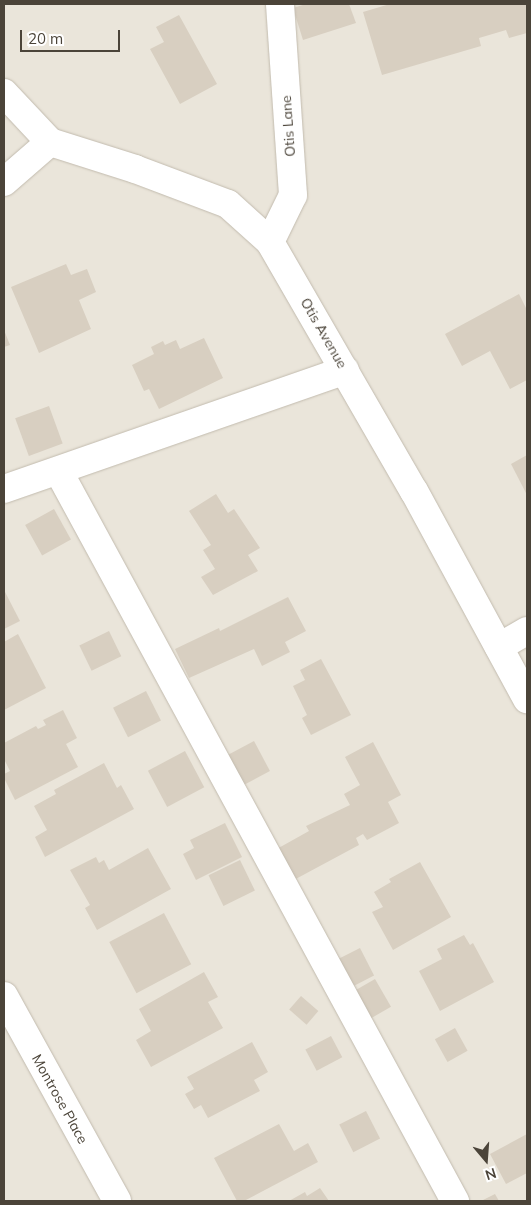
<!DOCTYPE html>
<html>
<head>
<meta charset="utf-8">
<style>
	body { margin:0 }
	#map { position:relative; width:531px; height:1205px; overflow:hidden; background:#f6f3ec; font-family:Mulish,sans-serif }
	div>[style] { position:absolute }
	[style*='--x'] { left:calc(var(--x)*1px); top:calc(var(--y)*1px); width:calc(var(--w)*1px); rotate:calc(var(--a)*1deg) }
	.residential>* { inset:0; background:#eae5da; transform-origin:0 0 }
	.building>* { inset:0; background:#d8cfc1; transform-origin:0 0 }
	.roads { filter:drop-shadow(0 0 1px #c2bbae) drop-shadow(0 0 1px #c2bbae) }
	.minor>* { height:28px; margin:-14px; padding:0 14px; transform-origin:14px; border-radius:14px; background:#fff }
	span { translate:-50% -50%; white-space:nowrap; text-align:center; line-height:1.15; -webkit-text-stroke:4px #fff; paint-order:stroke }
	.street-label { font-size:14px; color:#4b4439 }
	.frame { position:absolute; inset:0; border:5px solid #4b4439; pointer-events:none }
	.north { position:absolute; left:461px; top:1135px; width:50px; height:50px; -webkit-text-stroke:4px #fff; paint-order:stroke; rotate:162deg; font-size:14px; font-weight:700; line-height:20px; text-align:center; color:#4b4439 }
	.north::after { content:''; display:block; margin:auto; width:18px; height:22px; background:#4b4439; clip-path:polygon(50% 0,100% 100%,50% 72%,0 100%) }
	.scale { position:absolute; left:20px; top:30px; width:100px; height:22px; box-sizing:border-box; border:2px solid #4b4439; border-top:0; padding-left:6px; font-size:15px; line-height:18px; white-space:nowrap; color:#4b4439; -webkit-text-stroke:4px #fff; paint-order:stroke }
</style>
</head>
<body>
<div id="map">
	<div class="residential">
		<div style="left:4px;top:4px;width:523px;height:1197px"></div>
	</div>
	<div class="building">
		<div style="clip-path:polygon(306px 4px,349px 4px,356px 23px,303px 40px,293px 8px)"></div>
		<div style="clip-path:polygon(390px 4px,527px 4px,527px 33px,509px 38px,506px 30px,479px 38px,481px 46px,382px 75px,363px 12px)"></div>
		<div style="clip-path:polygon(179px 15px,217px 84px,180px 104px,150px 49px,164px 42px,156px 27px)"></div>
		<div style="clip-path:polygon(66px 264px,71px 275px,87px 269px,96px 292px,79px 300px,91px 329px,39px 353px,11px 287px)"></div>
		<div style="clip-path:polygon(519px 294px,527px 310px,527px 380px,510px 389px,490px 351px,462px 366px,445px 334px)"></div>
		<div style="clip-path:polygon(4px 330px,10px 345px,4px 347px)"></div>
		<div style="clip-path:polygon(204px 338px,223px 378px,159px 409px,149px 389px,144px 391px,132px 365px,154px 354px,151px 347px,163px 341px,165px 345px,176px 340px,180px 349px)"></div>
		<div style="left:49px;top:406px;width:40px;height:36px;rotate:70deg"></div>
		<div style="clip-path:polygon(527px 455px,527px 495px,511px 464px)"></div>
		<div style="clip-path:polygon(216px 494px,228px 513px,234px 509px,260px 548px,248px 555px,258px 571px,213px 595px,201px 577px,215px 569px,203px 550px,211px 545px,189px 511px)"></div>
		<div style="left:54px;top:509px;width:35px;height:33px;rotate:61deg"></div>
		<div style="clip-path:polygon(4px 590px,20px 621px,4px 629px)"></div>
		<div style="clip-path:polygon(288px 597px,306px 631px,285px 642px,290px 652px,262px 666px,254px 649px,189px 678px,175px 649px,219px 628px,220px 631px)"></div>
		<div style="left:109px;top:631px;width:28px;height:33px;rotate:64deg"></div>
		<div style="clip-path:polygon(18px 634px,46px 688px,4px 710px,4px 642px)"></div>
		<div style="clip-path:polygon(321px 659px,351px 715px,311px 735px,302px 718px,307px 715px,293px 686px,305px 680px,300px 670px)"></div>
		<div style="left:146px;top:691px;width:33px;height:37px;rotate:63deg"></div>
		<div style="clip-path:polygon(63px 710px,77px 738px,66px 744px,78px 767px,15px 800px,4px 778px,4px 774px,10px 771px,4px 759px,4px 743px,36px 726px,38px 729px,46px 725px,43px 720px)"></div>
		<div style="left:254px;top:741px;width:34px;height:35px;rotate:62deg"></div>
		<div style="clip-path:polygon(373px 742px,401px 795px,388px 802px,399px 823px,367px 840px,363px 834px,356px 838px,359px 845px,292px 881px,275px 850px,309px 831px,306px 826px,350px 805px,344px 794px,360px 785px,345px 757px)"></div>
		<div style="left:185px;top:751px;width:41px;height:42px;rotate:62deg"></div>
		<div style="clip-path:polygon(104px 763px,117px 788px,121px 785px,134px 809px,45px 857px,35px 837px,47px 830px,34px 806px,56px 794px,54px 790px)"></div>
		<div style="clip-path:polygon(225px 823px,242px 857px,196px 880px,183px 854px,194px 848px,190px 840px)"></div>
		<div style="clip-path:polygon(148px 848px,171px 889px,97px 930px,85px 908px,90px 905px,70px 870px,96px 857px,99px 863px,104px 860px,109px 870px)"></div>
		<div style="left:240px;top:860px;width:34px;height:35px;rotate:64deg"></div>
		<div style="clip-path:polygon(420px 862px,451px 917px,393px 950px,372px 912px,383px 907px,374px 892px,391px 882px,389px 879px)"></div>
		<div style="left:164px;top:913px;width:58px;height:62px;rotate:62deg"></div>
		<div style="clip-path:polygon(464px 935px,470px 945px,473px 943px,494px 982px,440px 1011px,419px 971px,442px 959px,437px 949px)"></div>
		<div style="left:360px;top:948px;width:31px;height:30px;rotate:63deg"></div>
		<div style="clip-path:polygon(204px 972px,218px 997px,208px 1002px,223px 1028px,151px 1067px,136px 1040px,151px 1031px,139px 1009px)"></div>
		<div style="left:375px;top:979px;width:32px;height:31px;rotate:60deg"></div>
		<div style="left:301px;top:996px;width:23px;height:18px;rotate:41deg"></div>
		<div style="left:455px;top:1028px;width:26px;height:23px;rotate:61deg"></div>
		<div style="left:331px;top:1036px;width:24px;height:29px;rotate:62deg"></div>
		<div style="clip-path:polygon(252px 1042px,268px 1072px,254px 1080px,260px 1091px,208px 1118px,201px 1105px,194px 1109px,185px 1094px,194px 1089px,187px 1077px)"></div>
		<div style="left:366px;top:1111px;width:31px;height:30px;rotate:63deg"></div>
		<div style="clip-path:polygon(279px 1124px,294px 1151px,308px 1143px,318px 1162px,244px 1201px,237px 1201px,214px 1158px)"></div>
		<div style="clip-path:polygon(527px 1134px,527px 1173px,506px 1184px,490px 1154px)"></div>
		<div style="clip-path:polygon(320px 1188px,329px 1201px,289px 1201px,305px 1192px,307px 1196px)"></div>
		<div style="clip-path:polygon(495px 1194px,499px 1201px,481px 1201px)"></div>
	</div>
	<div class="roads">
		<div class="minor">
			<div style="--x:4;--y:93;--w:67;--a:46.8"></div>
			<div style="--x:50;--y:142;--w:89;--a:17.6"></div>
			<div style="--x:135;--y:169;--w:99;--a:20.6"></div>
			<div style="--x:228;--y:204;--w:57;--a:42.1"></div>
			<div style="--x:270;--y:242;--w:288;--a:60"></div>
			<div style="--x:414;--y:491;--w:237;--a:61.5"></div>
			<div style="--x:4;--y:182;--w:61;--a:-41"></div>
			<div style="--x:270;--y:242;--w:52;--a:-63.9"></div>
			<div style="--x:293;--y:195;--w:191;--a:-93.9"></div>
			<div style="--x:59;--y:472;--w:830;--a:61.49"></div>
			<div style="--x:4;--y:489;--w:361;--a:-19.2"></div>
			<div style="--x:499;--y:647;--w:32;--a:-30"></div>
			<div style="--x:4;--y:996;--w:234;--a:61.1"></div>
		</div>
	</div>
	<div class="street-label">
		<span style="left:288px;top:126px;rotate:-94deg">Otis Lane</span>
		<span style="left:324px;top:333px;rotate:60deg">Otis Avenue</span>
		<span style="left:60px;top:1099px;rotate:61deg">Montrose Place</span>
	</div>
	<div class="frame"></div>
	<div class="north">N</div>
	<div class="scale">20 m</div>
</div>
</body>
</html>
